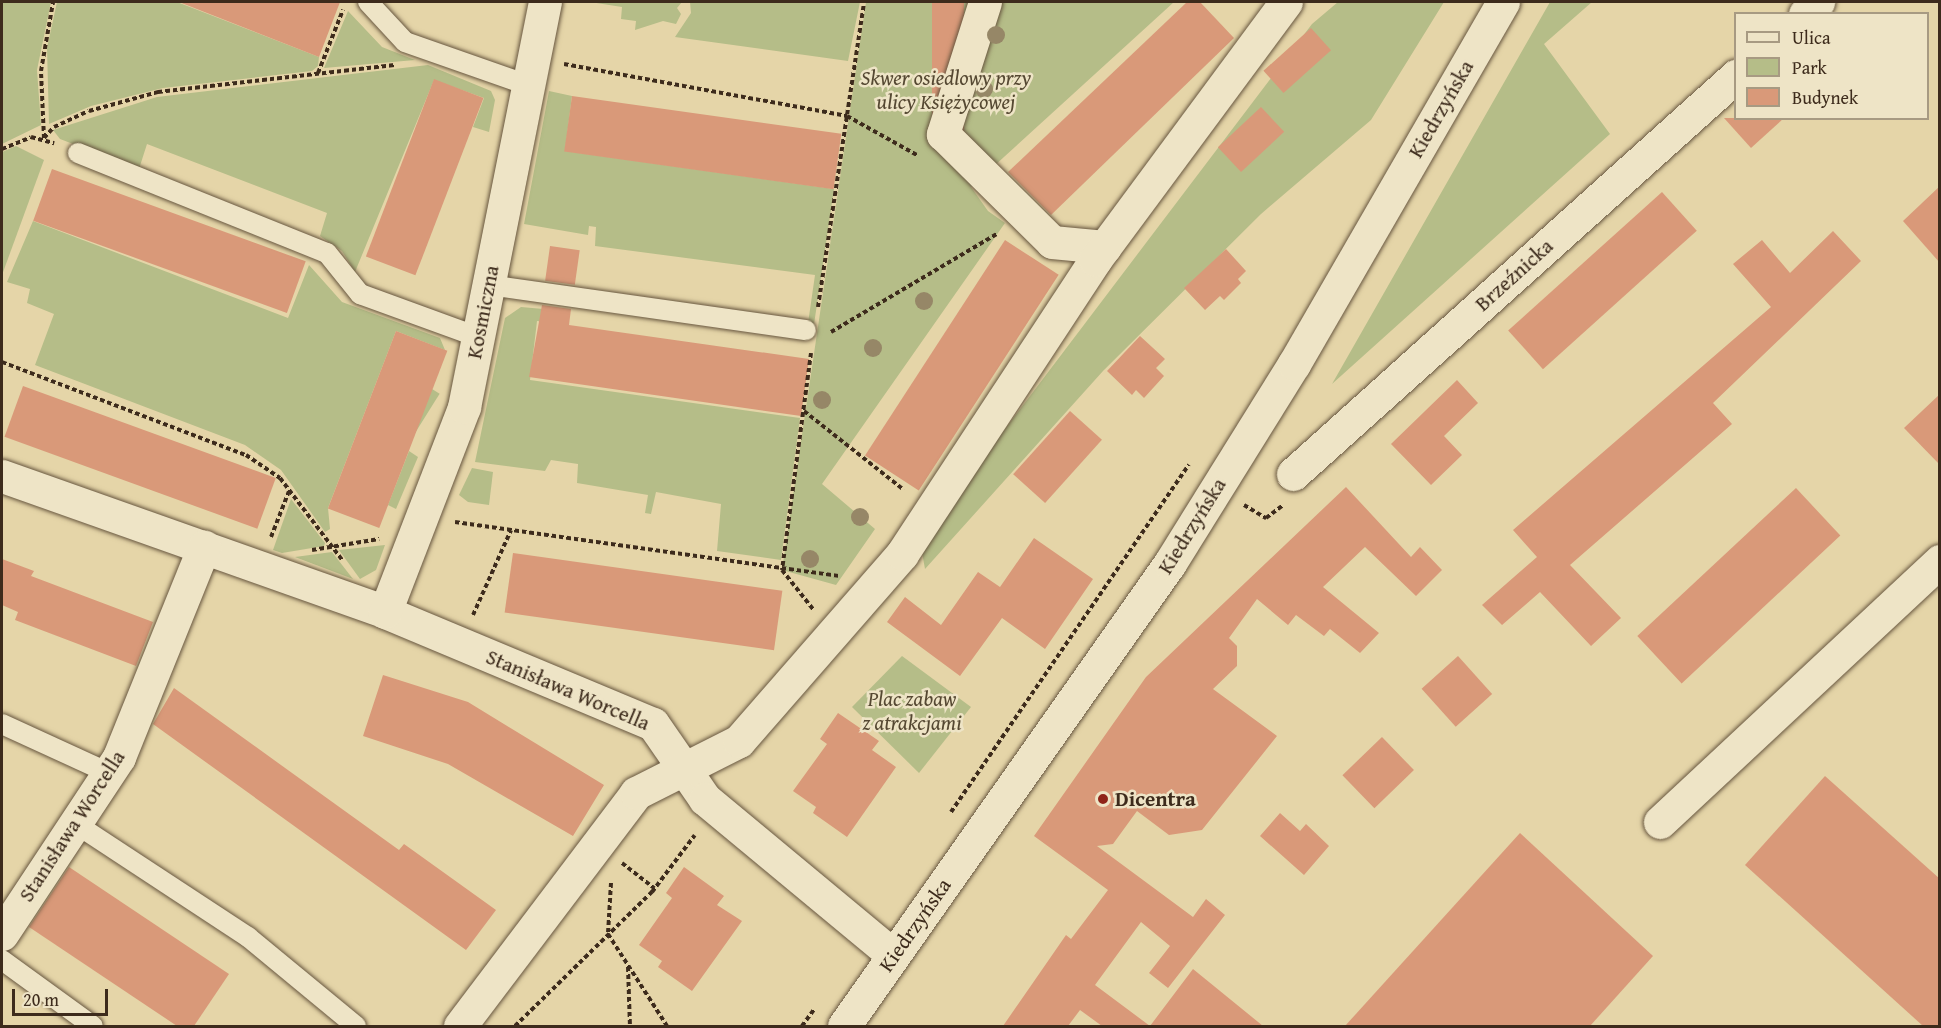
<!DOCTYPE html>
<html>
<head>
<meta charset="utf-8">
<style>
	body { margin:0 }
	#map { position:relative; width:1941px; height:1028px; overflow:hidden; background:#e5d5a8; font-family:"Gentium Book Plus",serif }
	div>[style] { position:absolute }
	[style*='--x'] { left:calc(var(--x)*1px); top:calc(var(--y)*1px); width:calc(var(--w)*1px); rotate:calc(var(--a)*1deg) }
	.green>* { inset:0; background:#b5bd88; transform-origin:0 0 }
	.building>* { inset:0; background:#d99979; transform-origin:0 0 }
	.path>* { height:4px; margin-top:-2px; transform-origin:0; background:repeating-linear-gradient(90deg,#3d2b1c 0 4.5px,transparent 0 7.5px) }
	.roads { filter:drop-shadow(0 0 2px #67563f) drop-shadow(0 0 2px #67563f) }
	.lane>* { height:20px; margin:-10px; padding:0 10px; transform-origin:10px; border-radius:10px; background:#eee4c6 }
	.street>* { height:33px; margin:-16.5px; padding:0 16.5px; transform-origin:16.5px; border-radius:16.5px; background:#eee4c6 }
	.secondary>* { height:33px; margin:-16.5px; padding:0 16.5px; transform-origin:16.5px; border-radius:16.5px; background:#eee4c6 }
	.trees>* { width:18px; height:18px; margin:-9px; border-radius:50%; background:#968767 }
	.dots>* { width:16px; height:16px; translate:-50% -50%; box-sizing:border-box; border:3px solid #eee4c6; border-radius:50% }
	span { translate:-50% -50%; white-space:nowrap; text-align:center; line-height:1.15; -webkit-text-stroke:5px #eee4c6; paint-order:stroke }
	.park-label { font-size:21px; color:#554832; font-style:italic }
	.street-label { font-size:21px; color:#3d2b1c }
	.poi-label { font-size:21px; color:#3d2b1c; font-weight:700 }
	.left { translate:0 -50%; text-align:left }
	.frame { position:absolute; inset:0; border:3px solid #3d2b1c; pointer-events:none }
	.legend { position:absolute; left:1734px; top:12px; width:195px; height:108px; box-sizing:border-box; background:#eee4c6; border:2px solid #a79a82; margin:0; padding:8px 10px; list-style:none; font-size:18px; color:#3d2b1c }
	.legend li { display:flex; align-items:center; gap:12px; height:30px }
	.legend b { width:30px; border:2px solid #a79a82 }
	.scale { position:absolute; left:12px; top:989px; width:96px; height:27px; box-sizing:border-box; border:3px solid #3d2b1c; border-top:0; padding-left:8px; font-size:18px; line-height:21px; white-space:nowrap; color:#3d2b1c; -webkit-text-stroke:4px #eee4c6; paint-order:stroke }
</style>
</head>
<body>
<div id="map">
	<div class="green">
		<div style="clip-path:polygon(2px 2px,51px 2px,37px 70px,41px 125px,2px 144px)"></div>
		<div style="clip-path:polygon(57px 2px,177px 2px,319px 57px,318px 66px,312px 71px,163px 88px,91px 106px,49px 124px,47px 48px)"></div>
		<div style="clip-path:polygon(590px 2px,682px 2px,677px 8px,681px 14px,676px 24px,663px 21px,635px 30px,636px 21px,621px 19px,622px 7px)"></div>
		<div style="clip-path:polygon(690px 2px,860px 2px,848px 61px,675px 37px,691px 13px)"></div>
		<div style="clip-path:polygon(866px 2px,1174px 2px,971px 187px,988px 211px,1005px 223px,822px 484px,875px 529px,836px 585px,782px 570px)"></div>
		<div style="clip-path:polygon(1338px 2px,1444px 2px,1371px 120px,1261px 214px,1103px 371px,925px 569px,920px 541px,1312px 24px)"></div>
		<div style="clip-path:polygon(1550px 2px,1592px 2px,1544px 44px,1610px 134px,1332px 384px)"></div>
		<div style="clip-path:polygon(348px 11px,382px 47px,415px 60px,324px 68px)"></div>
		<div style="clip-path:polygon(428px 65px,491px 91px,495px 100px,489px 132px,473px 127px,484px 98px,434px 80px,355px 272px,342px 251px,320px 236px,327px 213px,147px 144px,139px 169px,60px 139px,53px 130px,157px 97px)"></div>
		<div style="clip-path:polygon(549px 91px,572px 96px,565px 151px,834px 189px,812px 338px,806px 337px,815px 275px,595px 246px,596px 227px,589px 226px,588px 235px,524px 224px)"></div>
		<div style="clip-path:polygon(16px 146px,44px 160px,2px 275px,2px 152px)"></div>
		<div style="clip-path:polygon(33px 221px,288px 318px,309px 265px,342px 302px,440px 338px,445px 350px,396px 331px,328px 508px,330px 529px,325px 532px,281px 470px,245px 445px,35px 365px,54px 314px,27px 303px,30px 289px,7px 282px)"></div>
		<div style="clip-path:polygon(521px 307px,566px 311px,562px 324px,537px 321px,530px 380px,800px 418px,781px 560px,717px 551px,721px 504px,656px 492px,651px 514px,645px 513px,648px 495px,577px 483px,578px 464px,551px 460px,545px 471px,475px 462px,505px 318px)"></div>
		<div style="left:432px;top:389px;width:9px;height:57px;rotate:32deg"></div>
		<div style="clip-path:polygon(409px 451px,418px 457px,396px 509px,388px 505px)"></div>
		<div style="clip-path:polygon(472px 468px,493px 472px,489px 505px,468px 502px,459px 495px)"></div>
		<div style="clip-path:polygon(291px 499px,325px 543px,324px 546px,282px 553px,273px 550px)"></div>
		<div style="clip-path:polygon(385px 545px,376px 570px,360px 579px,339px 550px)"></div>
		<div style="clip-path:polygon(332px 552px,353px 579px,295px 557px)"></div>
		<div style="clip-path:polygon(902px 656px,971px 707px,919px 773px,852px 707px)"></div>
	</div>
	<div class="building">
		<div style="clip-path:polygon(179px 2px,340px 2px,319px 57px)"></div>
		<div style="left:932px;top:2px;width:32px;height:139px"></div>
		<div style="clip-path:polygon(1187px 2px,1200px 2px,1234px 38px,1051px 215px,1008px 172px)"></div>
		<div style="left:1311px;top:28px;width:30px;height:64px;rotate:48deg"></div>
		<div style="left:434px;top:79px;width:53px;height:190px;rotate:21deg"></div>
		<div style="left:572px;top:96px;width:272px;height:56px;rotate:8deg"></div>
		<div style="left:1261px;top:107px;width:34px;height:59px;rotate:47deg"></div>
		<div style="clip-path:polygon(1724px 118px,1784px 118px,1751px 148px)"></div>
		<div style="left:52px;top:169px;width:270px;height:55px;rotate:20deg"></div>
		<div style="clip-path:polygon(1940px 186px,1940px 263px,1903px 221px)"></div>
		<div style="left:1662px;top:192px;width:52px;height:207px;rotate:48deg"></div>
		<div style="clip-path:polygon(1833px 231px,1861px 261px,1713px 403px,1732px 424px,1570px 565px,1621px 618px,1591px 646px,1540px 592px,1502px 625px,1482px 605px,1537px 557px,1513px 530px,1771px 307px,1733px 264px,1762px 240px,1790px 273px)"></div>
		<div style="left:1005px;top:240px;width:64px;height:257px;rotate:33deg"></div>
		<div style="left:550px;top:246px;width:30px;height:35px;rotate:8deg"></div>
		<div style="clip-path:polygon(1226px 249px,1246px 271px,1238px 279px,1241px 283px,1224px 300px,1220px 296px,1205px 310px,1184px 288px)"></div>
		<div style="clip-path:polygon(542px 305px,571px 309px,569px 325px,809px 359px,801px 416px,529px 377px)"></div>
		<div style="left:396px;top:331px;width:55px;height:190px;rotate:21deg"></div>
		<div style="clip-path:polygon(1140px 336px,1165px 359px,1156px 368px,1164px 376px,1144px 398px,1136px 390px,1132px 395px,1107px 371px)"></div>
		<div style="clip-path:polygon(1457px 380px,1478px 403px,1444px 436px,1462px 455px,1431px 485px,1391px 444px)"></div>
		<div style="left:23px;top:386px;width:269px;height:54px;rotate:20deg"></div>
		<div style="clip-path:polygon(1940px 394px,1940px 465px,1904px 428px)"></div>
		<div style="left:1070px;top:411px;width:43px;height:85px;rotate:42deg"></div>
		<div style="clip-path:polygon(1346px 487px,1411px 557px,1420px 547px,1442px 570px,1416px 596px,1365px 547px,1323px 587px,1379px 633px,1360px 653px,1330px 629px,1324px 636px,1296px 615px,1288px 625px,1257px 599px,1229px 638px,1237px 646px,1237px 666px,1213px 689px,1277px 736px,1202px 830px,1169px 835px,1137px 811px,1113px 844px,1097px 846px,1193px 917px,1206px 899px,1225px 915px,1168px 988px,1149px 973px,1170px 946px,1141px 922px,1095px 985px,1150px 1026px,1193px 969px,1263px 1026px,1102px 1026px,1080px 1010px,1068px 1026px,1003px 1026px,1066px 935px,1071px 939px,1108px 890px,1034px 836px,1146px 677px)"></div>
		<div style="left:1796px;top:488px;width:65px;height:217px;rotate:47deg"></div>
		<div style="clip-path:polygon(1034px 538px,1093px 579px,1045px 649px,1002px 618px,960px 676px,887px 622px,905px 597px,941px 625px,978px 572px,1000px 587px)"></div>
		<div style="left:513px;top:553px;width:272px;height:60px;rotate:8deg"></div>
		<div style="clip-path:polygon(2px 559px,34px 571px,31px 576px,153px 622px,136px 666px,15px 620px,18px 612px,2px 605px)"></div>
		<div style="left:1458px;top:656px;width:51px;height:49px;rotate:48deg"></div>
		<div style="clip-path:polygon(383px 675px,468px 702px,604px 785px,573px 836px,448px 764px,363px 736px)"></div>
		<div style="clip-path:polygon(174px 688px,399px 850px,404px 844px,496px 910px,466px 950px,153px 724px)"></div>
		<div style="clip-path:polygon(838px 713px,879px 741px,872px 750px,896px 767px,847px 837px,813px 813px,816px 807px,793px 791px,827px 744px,820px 739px)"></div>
		<div style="left:1382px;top:737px;width:46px;height:55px;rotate:46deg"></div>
		<div style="clip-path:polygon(1825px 776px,1940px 879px,1940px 1026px,1923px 1026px,1745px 865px)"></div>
		<div style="clip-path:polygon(1280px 813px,1300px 831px,1306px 824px,1329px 846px,1304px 875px,1260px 836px)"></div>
		<div style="clip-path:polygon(1520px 833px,1653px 956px,1590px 1026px,1345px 1026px)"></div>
		<div style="clip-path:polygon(69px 867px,229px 974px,194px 1026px,177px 1026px,29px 927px)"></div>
		<div style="clip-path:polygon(684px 867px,724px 896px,717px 905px,742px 921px,692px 991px,658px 967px,662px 961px,639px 945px,672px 898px,666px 893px)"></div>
	</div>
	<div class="path">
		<div style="--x:564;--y:64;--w:288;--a:10.4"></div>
		<div style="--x:847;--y:116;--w:80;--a:29.1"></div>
		<div style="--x:318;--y:73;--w:68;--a:-68.4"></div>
		<div style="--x:44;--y:138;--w:15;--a:-48"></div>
		<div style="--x:54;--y:127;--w:38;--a:-25"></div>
		<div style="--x:89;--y:111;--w:72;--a:-15.4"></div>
		<div style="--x:158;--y:92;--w:238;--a:-6.5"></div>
		<div style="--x:44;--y:138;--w:67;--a:-92.6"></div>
		<div style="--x:41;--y:71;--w:70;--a:-80.1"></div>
		<div style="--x:2;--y:149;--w:31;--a:-22"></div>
		<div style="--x:31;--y:137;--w:24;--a:15"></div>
		<div style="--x:818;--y:307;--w:308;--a:-81.4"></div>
		<div style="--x:831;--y:332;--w:193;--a:-30.6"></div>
		<div style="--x:811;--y:353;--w:219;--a:97.6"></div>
		<div style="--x:782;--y:570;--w:50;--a:51.5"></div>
		<div style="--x:2;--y:362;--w:261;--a:20.9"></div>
		<div style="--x:246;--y:455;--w:41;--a:34.1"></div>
		<div style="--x:280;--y:478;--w:104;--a:52.8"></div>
		<div style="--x:804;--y:411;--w:127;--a:38.3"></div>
		<div style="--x:1244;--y:505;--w:26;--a:31"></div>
		<div style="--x:1266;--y:518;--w:21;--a:-37"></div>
		<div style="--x:455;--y:522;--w:389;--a:8"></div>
		<div style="--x:271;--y:537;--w:49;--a:-68.6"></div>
		<div style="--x:312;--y:550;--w:68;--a:-9.3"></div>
		<div style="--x:473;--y:615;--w:93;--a:-65.9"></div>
		<div style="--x:951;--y:812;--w:421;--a:-55.6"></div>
		<div style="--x:622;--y:863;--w:41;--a:38"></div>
		<div style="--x:611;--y:883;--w:51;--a:93.4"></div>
		<div style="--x:608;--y:934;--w:109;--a:57.3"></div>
		<div style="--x:628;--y:967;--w:59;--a:88.1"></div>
		<div style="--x:515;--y:1026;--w:192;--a:-44.4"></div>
		<div style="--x:652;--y:892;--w:71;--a:-53"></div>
		<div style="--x:802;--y:1026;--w:22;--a:-54"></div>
	</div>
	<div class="roads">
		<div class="lane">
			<div style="--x:368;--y:2;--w:54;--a:47.2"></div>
			<div style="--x:405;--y:42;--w:130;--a:19.3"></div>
			<div style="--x:78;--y:153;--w:268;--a:21.9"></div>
			<div style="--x:327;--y:253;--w:53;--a:51.2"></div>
			<div style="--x:360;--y:294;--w:126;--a:20"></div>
			<div style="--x:489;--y:285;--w:320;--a:8.1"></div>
			<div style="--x:2;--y:724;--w:118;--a:24.6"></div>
			<div style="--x:76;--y:824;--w:206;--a:33.3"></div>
			<div style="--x:248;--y:937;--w:140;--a:39.5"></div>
			<div style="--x:2;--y:960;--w:112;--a:36"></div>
		</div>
		<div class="street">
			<div style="--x:985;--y:2;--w:139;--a:107.7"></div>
			<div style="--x:943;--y:134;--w:153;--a:44.7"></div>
			<div style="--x:1052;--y:242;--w:53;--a:5.4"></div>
			<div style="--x:1805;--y:14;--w:18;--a:-43"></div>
			<div style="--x:1293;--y:474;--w:596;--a:-41.94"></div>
			<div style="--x:2;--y:476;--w:406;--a:19.5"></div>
			<div style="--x:385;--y:612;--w:290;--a:22.7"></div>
			<div style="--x:653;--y:724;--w:91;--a:55.3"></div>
			<div style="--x:705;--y:799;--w:244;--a:39.7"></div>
			<div style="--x:385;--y:612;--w:220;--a:-68.9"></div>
			<div style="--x:464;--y:407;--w:413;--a:-78.7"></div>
			<div style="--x:1660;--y:822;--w:383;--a:-43"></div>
			<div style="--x:2;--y:934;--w:212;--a:-56.5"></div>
			<div style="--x:119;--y:757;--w:227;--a:-68"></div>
			<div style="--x:460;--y:1026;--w:292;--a:-52.9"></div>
			<div style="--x:636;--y:793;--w:115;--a:-26.8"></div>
			<div style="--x:739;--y:741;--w:248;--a:-48.9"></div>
			<div style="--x:902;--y:554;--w:352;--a:-56.7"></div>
			<div style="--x:1095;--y:260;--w:321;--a:-53.5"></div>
		</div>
		<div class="secondary">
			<div style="--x:844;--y:1026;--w:566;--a:-54.85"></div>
			<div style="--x:1170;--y:563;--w:234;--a:-58.1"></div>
			<div style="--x:1294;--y:364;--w:418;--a:-60"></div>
		</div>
	</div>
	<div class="trees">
		<div style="left:996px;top:35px"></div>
		<div style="left:984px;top:89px"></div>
		<div style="left:924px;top:301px"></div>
		<div style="left:873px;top:348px"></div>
		<div style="left:822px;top:400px"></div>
		<div style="left:860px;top:517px"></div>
		<div style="left:810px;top:559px"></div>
	</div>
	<div class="dots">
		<div style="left:1103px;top:799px;background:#8f2418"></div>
	</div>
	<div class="park-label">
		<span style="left:946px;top:90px">Skwer osiedlowy przy<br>ulicy Księżycowej</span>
		<span style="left:912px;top:711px">Plac zabaw<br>z atrakcjami</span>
	</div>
	<div class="street-label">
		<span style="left:1441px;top:109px;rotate:-60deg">Kiedrzyńska</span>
		<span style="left:1514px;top:275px;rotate:-42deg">Brzeźnicka</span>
		<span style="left:483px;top:312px;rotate:-79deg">Kosmiczna</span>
		<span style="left:1192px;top:526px;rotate:-58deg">Kiedrzyńska</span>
		<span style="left:568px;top:690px;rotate:23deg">Stanisława Worcella</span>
		<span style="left:72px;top:826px;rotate:-57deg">Stanisława Worcella</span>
		<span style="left:915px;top:925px;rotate:-55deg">Kiedrzyńska</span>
	</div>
	<div class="poi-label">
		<span class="left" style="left:1115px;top:799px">Dicentra</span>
	</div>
	<div class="frame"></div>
	<ul class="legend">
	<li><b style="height:8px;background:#eee4c6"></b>Ulica</li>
	<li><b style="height:16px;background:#b5bd88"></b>Park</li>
	<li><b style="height:16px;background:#d99979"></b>Budynek</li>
	</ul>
	<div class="scale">20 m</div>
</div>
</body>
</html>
